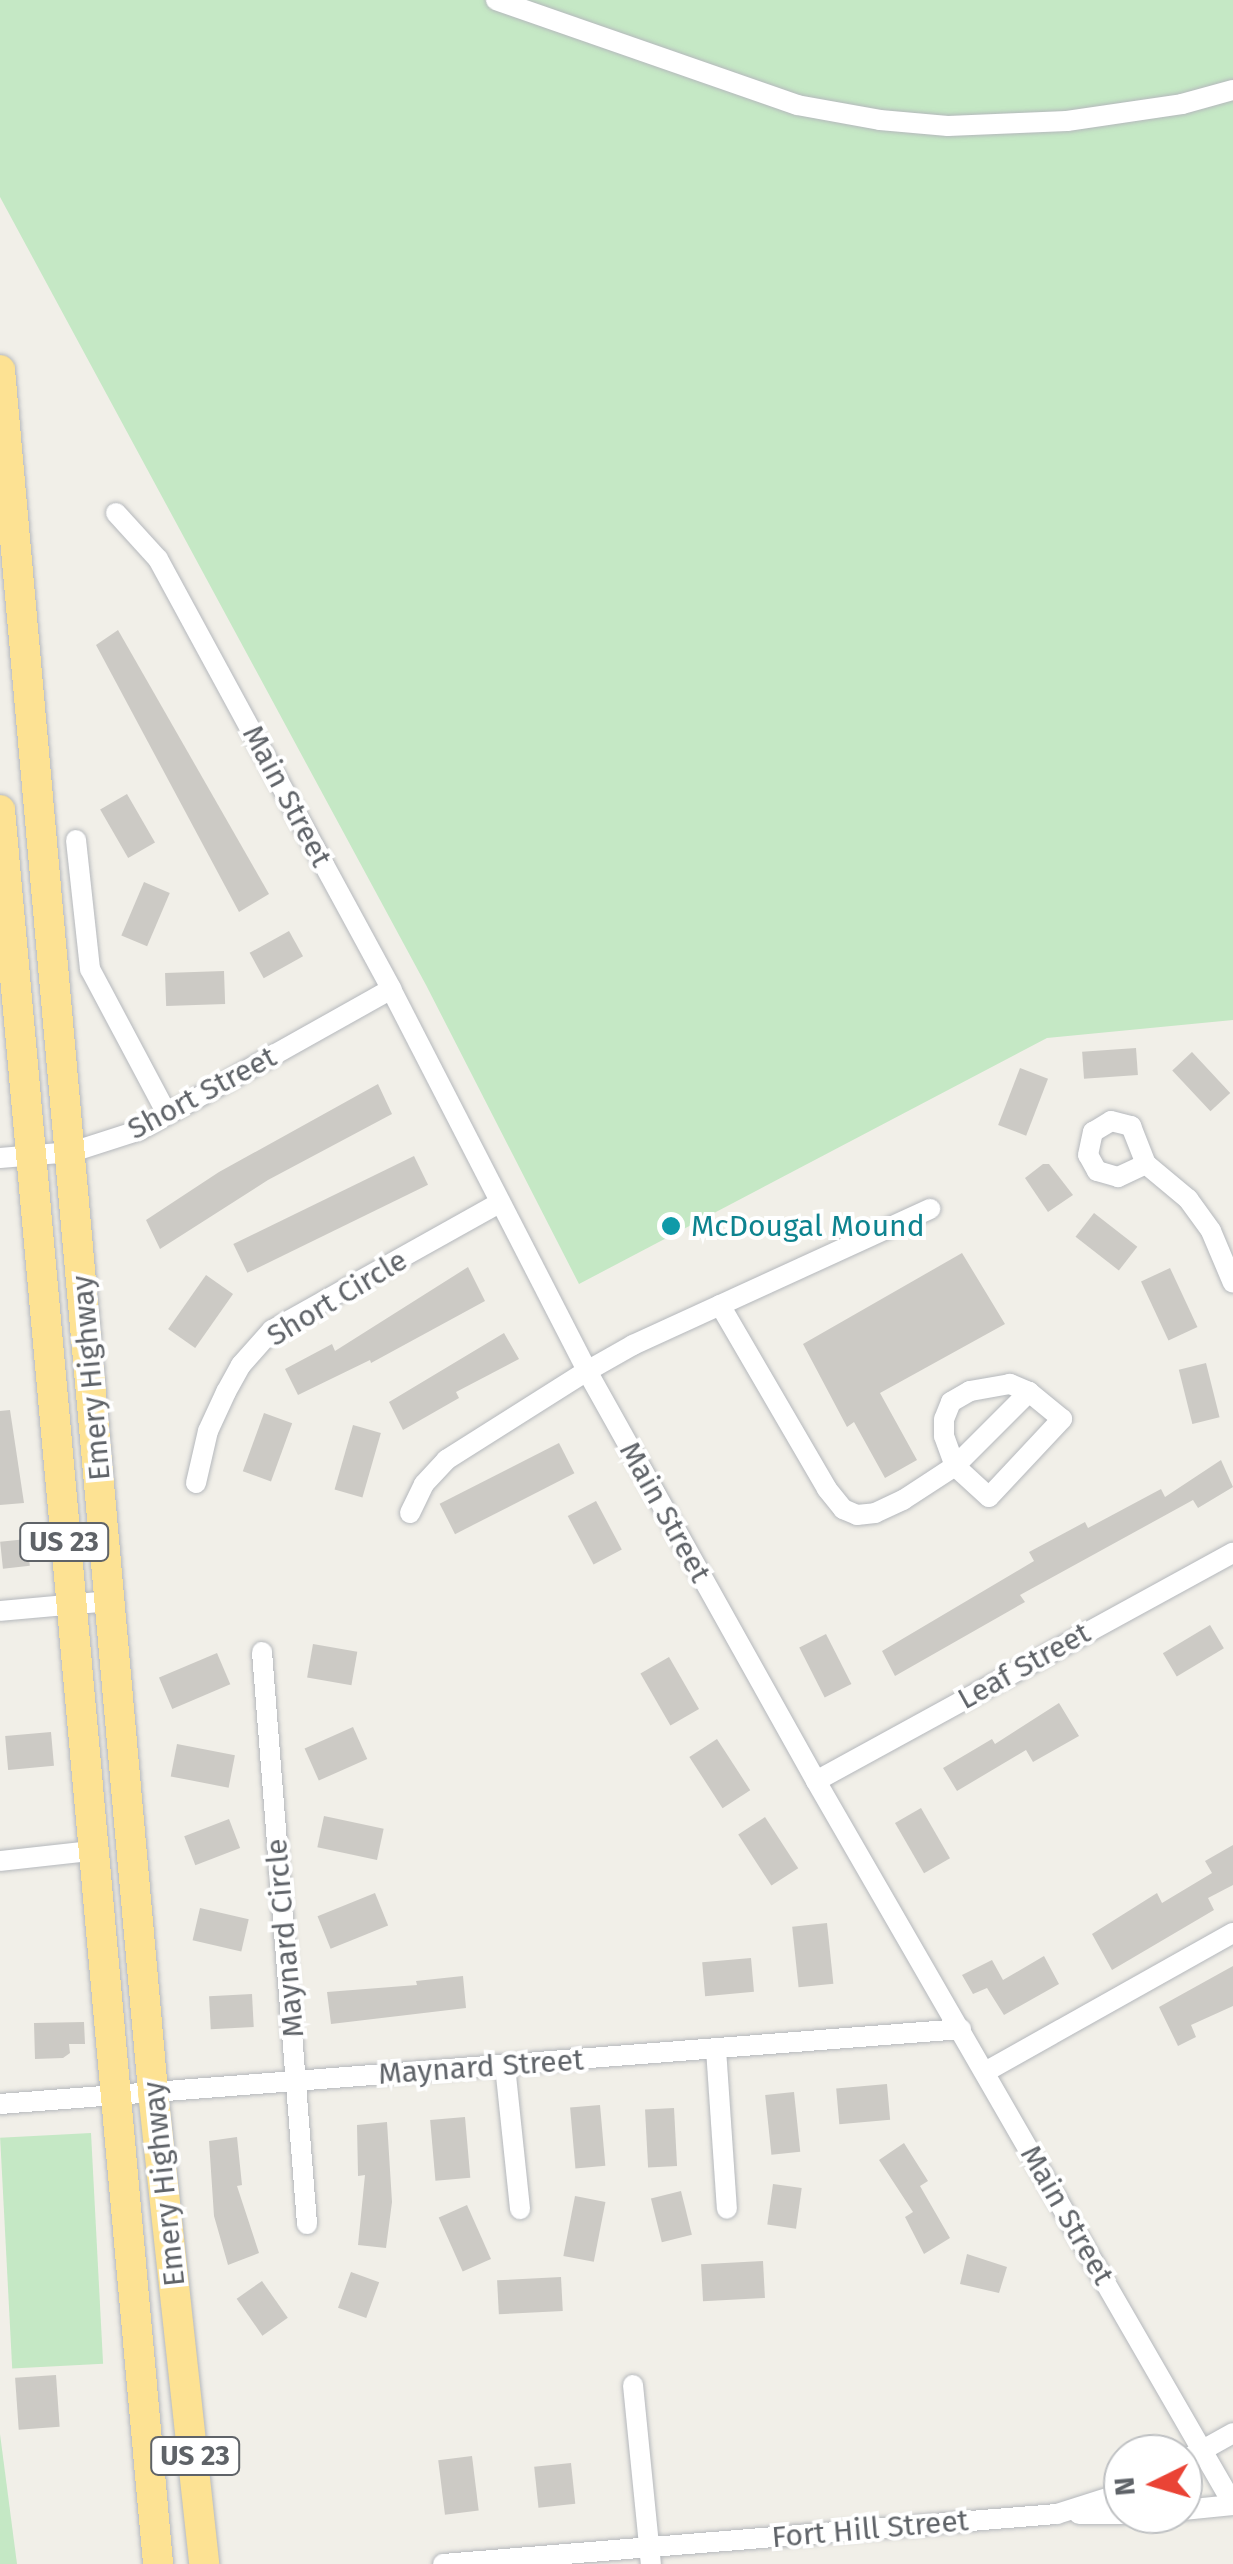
<!DOCTYPE html>
<html>
<head>
<meta charset="utf-8">
<style>
	body { margin:0 }
	#map { position:relative; width:1233px; height:2564px; overflow:hidden; background:#f1efe8; font-family:"Fira Sans",sans-serif }
	div>[style] { position:absolute }
	[style*='--x'] { left:calc(var(--x)*1px); top:calc(var(--y)*1px); width:calc(var(--w)*1px); rotate:calc(var(--a)*1deg) }
	.green>* { inset:0; background:#c5e8c5; transform-origin:0 0 }
	.building>* { inset:0; background:#cccac5; transform-origin:0 0 }
	.roads { filter:drop-shadow(0 0 2px #b5b8bc) drop-shadow(0 0 2px #b5b8bc) }
	.minor>* { height:20px; margin:-10px; padding:0 10px; transform-origin:10px; border-radius:10px; background:#fff }
	.highway>* { height:30px; margin:-15px; padding:0 15px; transform-origin:15px; border-radius:15px; background:#fde293 }
	.dots>* { width:28px; height:28px; translate:-50% -50%; box-sizing:border-box; border:5px solid #fff; border-radius:50% }
	span { translate:-50% -50%; white-space:nowrap; text-align:center; line-height:1.15; -webkit-text-stroke:8px #fff; paint-order:stroke }
	.shield-label span { padding:2px 8px; background:#fff; border:2px solid; border-radius:8px; -webkit-text-stroke-width:0 }
	.shield-label { font-size:28px; color:#5f6368; font-weight:700 }
	.street-label { font-size:30px; color:#5f6368 }
	.culture-label { font-size:30px; color:#0d838f }
	.left { translate:0 -50%; text-align:left }
	.north { position:absolute; left:1103px; top:2434px; width:100px; height:100px; box-sizing:border-box; background:#fff; border:2px solid #bfc1c3; border-radius:50%; rotate:265deg; font-size:28px; font-weight:700; line-height:40px; text-align:center; color:#5f6368 }
	.north::after { content:''; display:block; margin:auto; width:35px; height:45px; background:#ea4335; clip-path:polygon(50% 0,100% 100%,50% 72%,0 100%) }
</style>
</head>
<body>
<div id="map">
	<div class="green">
		<div style="clip-path:polygon(0 0,1233px 0,1233px 1020px,1047px 1038px,579px 1284px,426px 985px,0 197px)"></div>
		<div style="left:91px;top:2133px;width:231px;height:91px;rotate:87deg"></div>
		<div style="clip-path:polygon(0 2434px,17px 2564px,0 2564px)"></div>
	</div>
	<div class="building">
		<div style="clip-path:polygon(118px 630px,269px 894px,239px 912px,96px 645px)"></div>
		<div style="left:127px;top:794px;width:56px;height:31px;rotate:60deg"></div>
		<div style="left:144px;top:882px;width:28px;height:58px;rotate:23deg"></div>
		<div style="left:289px;top:931px;width:29px;height:45px;rotate:61deg"></div>
		<div style="left:224px;top:971px;width:33px;height:59px;rotate:88deg"></div>
		<div style="left:1136px;top:1048px;width:27px;height:54px;rotate:86deg"></div>
		<div style="left:1192px;top:1052px;width:56px;height:27px;rotate:47deg"></div>
		<div style="left:1020px;top:1068px;width:30px;height:61px;rotate:21deg"></div>
		<div style="clip-path:polygon(378px 1084px,392px 1114px,268px 1180px,160px 1249px,146px 1220px,219px 1172px)"></div>
		<div style="left:414px;top:1156px;width:32px;height:201px;rotate:64deg"></div>
		<div style="clip-path:polygon(1043px 1164px,1049px 1164px,1073px 1195px,1048px 1212px,1025px 1178px)"></div>
		<div style="left:1094px;top:1213px;width:55px;height:30px;rotate:38deg"></div>
		<div style="clip-path:polygon(962px 1253px,1005px 1324px,880px 1393px,917px 1460px,885px 1478px,854px 1422px,847px 1427px,803px 1344px)"></div>
		<div style="clip-path:polygon(468px 1267px,485px 1301px,371px 1363px,370px 1360px,298px 1395px,285px 1369px,332px 1344px,335px 1351px)"></div>
		<div style="left:1170px;top:1268px;width:65px;height:32px;rotate:65deg"></div>
		<div style="left:206px;top:1275px;width:33px;height:66px;rotate:35deg"></div>
		<div style="clip-path:polygon(504px 1333px,519px 1359px,456px 1392px,459px 1398px,403px 1430px,389px 1402px)"></div>
		<div style="left:1206px;top:1363px;width:56px;height:28px;rotate:76deg"></div>
		<div style="clip-path:polygon(10px 1410px,24px 1503px,0 1505px,0 1411px)"></div>
		<div style="left:264px;top:1413px;width:30px;height:62px;rotate:20deg"></div>
		<div style="left:353px;top:1425px;width:29px;height:67px;rotate:16deg"></div>
		<div style="left:559px;top:1443px;width:34px;height:134px;rotate:63deg"></div>
		<div style="clip-path:polygon(1221px 1460px,1233px 1487px,1198px 1508px,1193px 1500px,1020px 1595px,1025px 1602px,895px 1676px,882px 1651px,1034px 1561px,1029px 1552px,1085px 1522px,1088px 1528px,1161px 1489px,1165px 1497px)"></div>
		<div style="left:596px;top:1501px;width:55px;height:32px;rotate:62deg"></div>
		<div style="left:27px;top:1539px;width:27px;height:27px;rotate:84deg"></div>
		<div style="left:1210px;top:1625px;width:27px;height:55px;rotate:59deg"></div>
		<div style="left:826px;top:1634px;width:56px;height:30px;rotate:63deg"></div>
		<div style="left:313px;top:1644px;width:45px;height:34px;rotate:10deg"></div>
		<div style="left:217px;top:1653px;width:34px;height:63px;rotate:67deg"></div>
		<div style="left:669px;top:1657px;width:60px;height:33px;rotate:60deg"></div>
		<div style="clip-path:polygon(1059px 1703px,1079px 1736px,1033px 1762px,1026px 1750px,957px 1791px,943px 1768px,992px 1739px,995px 1744px)"></div>
		<div style="left:353px;top:1727px;width:35px;height:53px;rotate:66deg"></div>
		<div style="left:51px;top:1732px;width:34px;height:46px;rotate:85deg"></div>
		<div style="left:717px;top:1739px;width:61px;height:33px;rotate:57deg"></div>
		<div style="left:177px;top:1744px;width:59px;height:33px;rotate:11deg"></div>
		<div style="left:921px;top:1808px;width:58px;height:30px;rotate:60deg"></div>
		<div style="left:324px;top:1816px;width:61px;height:32px;rotate:12deg"></div>
		<div style="left:765px;top:1817px;width:61px;height:32px;rotate:57deg"></div>
		<div style="left:229px;top:1819px;width:31px;height:48px;rotate:69deg"></div>
		<div style="clip-path:polygon(1233px 1845px,1233px 1885px,1208px 1898px,1214px 1910px,1112px 1970px,1092px 1934px,1157px 1893px,1162px 1903px,1212px 1873px,1205px 1861px)"></div>
		<div style="left:375px;top:1893px;width:35px;height:62px;rotate:68deg"></div>
		<div style="left:200px;top:1908px;width:50px;height:33px;rotate:13deg"></div>
		<div style="left:827px;top:1923px;width:61px;height:35px;rotate:84deg"></div>
		<div style="clip-path:polygon(1044px 1956px,1059px 1984px,1004px 2015px,987px 1988px,973px 1994px,962px 1975px,992px 1960px,1003px 1980px)"></div>
		<div style="left:751px;top:1958px;width:34px;height:49px;rotate:85deg"></div>
		<div style="clip-path:polygon(1233px 1966px,1233px 2006px,1191px 2025px,1196px 2037px,1178px 2046px,1159px 2007px)"></div>
		<div style="clip-path:polygon(463px 1976px,466px 2008px,331px 2024px,327px 1992px,417px 1985px,416px 1981px)"></div>
		<div style="left:252px;top:1994px;width:33px;height:43px;rotate:87deg"></div>
		<div style="clip-path:polygon(84px 2022px,85px 2044px,69px 2044px,70px 2053px,63px 2058px,35px 2059px,34px 2023px)"></div>
		<div style="left:887px;top:2084px;width:36px;height:51px;rotate:85deg"></div>
		<div style="left:794px;top:2092px;width:60px;height:29px;rotate:84deg"></div>
		<div style="left:600px;top:2105px;width:61px;height:30px;rotate:85deg"></div>
		<div style="left:674px;top:2108px;width:58px;height:29px;rotate:87deg"></div>
		<div style="left:465px;top:2117px;width:61px;height:35px;rotate:85deg"></div>
		<div style="clip-path:polygon(387px 2122px,392px 2202px,386px 2248px,358px 2245px,365px 2175px,358px 2176px,357px 2125px)"></div>
		<div style="clip-path:polygon(237px 2137px,242px 2185px,237px 2186px,259px 2253px,228px 2265px,214px 2216px,209px 2141px)"></div>
		<div style="clip-path:polygon(904px 2143px,928px 2181px,920px 2186px,950px 2238px,924px 2254px,905px 2217px,913px 2212px,879px 2160px)"></div>
		<div style="left:773px;top:2184px;width:29px;height:41px;rotate:8deg"></div>
		<div style="left:681px;top:2191px;width:45px;height:31px;rotate:76deg"></div>
		<div style="left:575px;top:2196px;width:31px;height:61px;rotate:11deg"></div>
		<div style="left:467px;top:2205px;width:59px;height:31px;rotate:66deg"></div>
		<div style="clip-path:polygon(967px 2254px,1007px 2267px,999px 2293px,960px 2284px)"></div>
		<div style="left:763px;top:2261px;width:37px;height:62px;rotate:87deg"></div>
		<div style="left:351px;top:2272px;width:30px;height:38px;rotate:20deg"></div>
		<div style="left:561px;top:2277px;width:34px;height:64px;rotate:87deg"></div>
		<div style="left:262px;top:2281px;width:45px;height:31px;rotate:55deg"></div>
		<div style="left:56px;top:2375px;width:52px;height:41px;rotate:86deg"></div>
		<div style="left:472px;top:2456px;width:55px;height:34px;rotate:83deg"></div>
		<div style="left:571px;top:2463px;width:41px;height:37px;rotate:84deg"></div>
	</div>
	<div class="roads">
		<div class="minor">
			<div style="--x:496;--y:0;--w:319;--a:19.2"></div>
			<div style="--x:797;--y:105;--w:84;--a:10.2"></div>
			<div style="--x:880;--y:120;--w:68;--a:5"></div>
			<div style="--x:948;--y:126;--w:119;--a:-2.4"></div>
			<div style="--x:1067;--y:121;--w:116;--a:-8.4"></div>
			<div style="--x:1182;--y:104;--w:53;--a:-15.4"></div>
			<div style="--x:116;--y:513;--w:62;--a:47.6"></div>
			<div style="--x:158;--y:559;--w:489;--a:61.5"></div>
			<div style="--x:391;--y:989;--w:429;--a:62.8"></div>
			<div style="--x:587;--y:1371;--w:470;--a:60.8"></div>
			<div style="--x:816;--y:1781;--w:835;--a:60.03"></div>
			<div style="--x:76;--y:840;--w:130;--a:83.8"></div>
			<div style="--x:90;--y:969;--w:164;--a:62"></div>
			<div style="--x:0;--y:1158;--w:72;--a:-4.8"></div>
			<div style="--x:72;--y:1152;--w:71;--a:-17.9"></div>
			<div style="--x:140;--y:1130;--w:288;--a:-29.3"></div>
			<div style="--x:1146;--y:1164;--w:31;--a:155"></div>
			<div style="--x:1118;--y:1177;--w:22;--a:-164"></div>
			<div style="--x:1097;--y:1171;--w:18;--a:-119"></div>
			<div style="--x:1088;--y:1155;--w:24;--a:-78"></div>
			<div style="--x:1093;--y:1132;--w:21;--a:-31"></div>
			<div style="--x:1111;--y:1121;--w:21;--a:14"></div>
			<div style="--x:1131;--y:1126;--w:41;--a:68.5"></div>
			<div style="--x:1146;--y:1164;--w:55;--a:39.8"></div>
			<div style="--x:1188;--y:1199;--w:39;--a:54"></div>
			<div style="--x:1211;--y:1231;--w:56;--a:67.1"></div>
			<div style="--x:720;--y:1305;--w:213;--a:59.8"></div>
			<div style="--x:827;--y:1489;--w:26;--a:51"></div>
			<div style="--x:843;--y:1509;--w:15;--a:23"></div>
			<div style="--x:857;--y:1515;--w:18;--a:-6"></div>
			<div style="--x:875;--y:1513;--w:31;--a:-25"></div>
			<div style="--x:903;--y:1500;--w:62;--a:-33.2"></div>
			<div style="--x:955;--y:1466;--w:105;--a:-45"></div>
			<div style="--x:1029;--y:1392;--w:21;--a:-157"></div>
			<div style="--x:1010;--y:1384;--w:41;--a:170.1"></div>
			<div style="--x:970;--y:1391;--w:22;--a:150"></div>
			<div style="--x:951;--y:1402;--w:18;--a:112"></div>
			<div style="--x:944;--y:1419;--w:17;--a:90"></div>
			<div style="--x:944;--y:1436;--w:32;--a:70"></div>
			<div style="--x:955;--y:1466;--w:46;--a:42.4"></div>
			<div style="--x:989;--y:1497;--w:107;--a:-46.9"></div>
			<div style="--x:1062;--y:1419;--w:43;--a:-140.7"></div>
			<div style="--x:196;--y:1483;--w:53;--a:-77"></div>
			<div style="--x:208;--y:1431;--w:43;--a:-65.2"></div>
			<div style="--x:226;--y:1392;--w:31;--a:-61"></div>
			<div style="--x:241;--y:1365;--w:47;--a:-48.5"></div>
			<div style="--x:272;--y:1330;--w:258;--a:-29.2"></div>
			<div style="--x:410;--y:1513;--w:32;--a:-64"></div>
			<div style="--x:424;--y:1484;--w:33;--a:-47"></div>
			<div style="--x:446;--y:1460;--w:167;--a:-32.3"></div>
			<div style="--x:587;--y:1371;--w:53;--a:-29.5"></div>
			<div style="--x:633;--y:1345;--w:327;--a:-24.6"></div>
			<div style="--x:0;--y:1611;--w:109;--a:-5.2"></div>
			<div style="--x:262;--y:1652;--w:574;--a:85.5"></div>
			<div style="--x:816;--y:1781;--w:475;--a:-28.7"></div>
			<div style="--x:0;--y:1861;--w:91;--a:-6.3"></div>
			<div style="--x:716;--y:2049;--w:160;--a:86.1"></div>
			<div style="--x:505;--y:2066;--w:144;--a:84"></div>
			<div style="--x:985;--y:2072;--w:284;--a:-29.3"></div>
			<div style="--x:0;--y:2104;--w:964;--a:-4.46"></div>
			<div style="--x:633;--y:2385;--w:180;--a:84.3"></div>
			<div style="--x:1183;--y:2461;--w:57;--a:-29.2"></div>
			<div style="--x:1183;--y:2510;--w:50;--a:-5.7"></div>
			<div style="--x:1079;--y:2514;--w:44;--a:0"></div>
			<div style="--x:443;--y:2564;--w:616;--a:-4.66"></div>
			<div style="--x:1057;--y:2514;--w:69;--a:-17.7"></div>
		</div>
		<div class="highway">
			<div style="--x:0;--y:370;--w:1729;--a:84.92"></div>
			<div style="--x:153;--y:2092;--w:475;--a:83.8"></div>
			<div style="--x:0;--y:810;--w:1761;--a:84.85"></div>
		</div>
	</div>
	<div class="dots">
		<div style="left:671px;top:1226px;background:#0f9aa8"></div>
	</div>
	<div class="shield-label">
		<span style="left:64px;top:1542px">US 23</span>
		<span style="left:195px;top:2456px">US 23</span>
	</div>
	<div class="street-label">
		<span style="left:287px;top:796px;rotate:62deg">Main Street</span>
		<span style="left:202px;top:1093px;rotate:-28deg">Short Street</span>
		<span style="left:337px;top:1298px;rotate:-31deg">Short Circle</span>
		<span style="left:91px;top:1378px;rotate:-95deg">Emery Highway</span>
		<span style="left:665px;top:1512px;rotate:61deg">Main Street</span>
		<span style="left:1024px;top:1666px;rotate:-29deg">Leaf Street</span>
		<span style="left:285px;top:1938px;rotate:-95deg">Maynard Circle</span>
		<span style="left:481px;top:2067px;rotate:-4deg">Maynard Street</span>
		<span style="left:164px;top:2184px;rotate:-96deg">Emery Highway</span>
		<span style="left:1067px;top:2215px;rotate:60deg">Main Street</span>
		<span style="left:870px;top:2529px;rotate:-5deg">Fort Hill Street</span>
	</div>
	<div class="culture-label">
		<span class="left" style="left:691px;top:1226px">McDougal Mound</span>
	</div>
	<div class="north">N</div>
</div>
</body>
</html>
